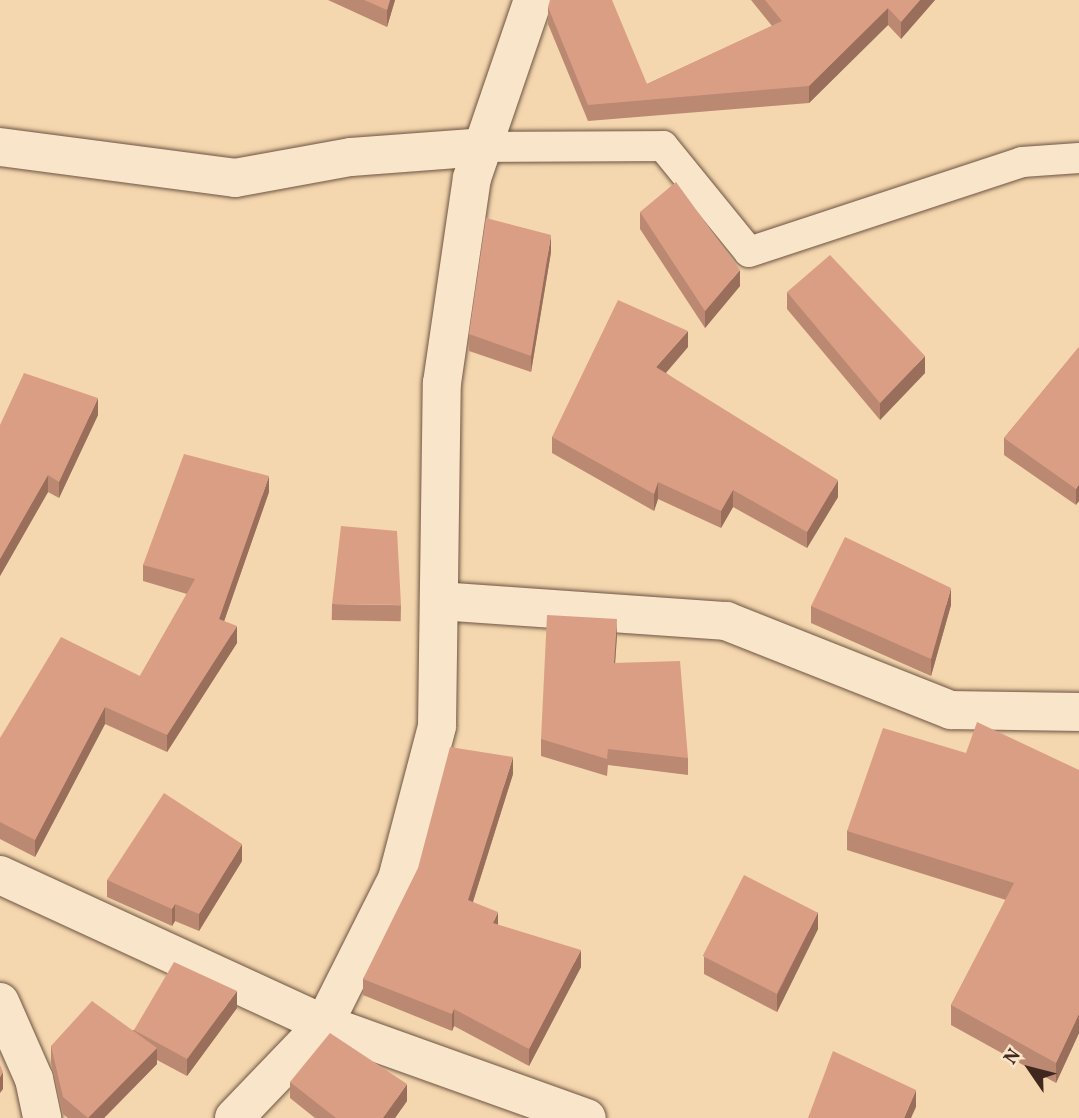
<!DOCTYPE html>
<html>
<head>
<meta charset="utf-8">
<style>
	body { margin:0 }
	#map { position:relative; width:1079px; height:1118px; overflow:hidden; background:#f4d7ae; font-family:Vollkorn,serif }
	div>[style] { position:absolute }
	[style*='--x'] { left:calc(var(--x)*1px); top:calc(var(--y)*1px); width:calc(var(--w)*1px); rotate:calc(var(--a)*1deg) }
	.roads { filter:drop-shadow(0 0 2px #6e5443) drop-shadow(0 0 2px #6e5443) }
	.lane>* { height:30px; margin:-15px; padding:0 15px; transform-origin:15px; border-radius:15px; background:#f8e5ca }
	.street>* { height:38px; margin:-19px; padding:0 19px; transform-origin:19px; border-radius:19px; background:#f8e5ca }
	.wall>* { inset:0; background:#bb8872; transform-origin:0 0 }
	.shaded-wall>* { inset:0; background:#996f5c }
	.building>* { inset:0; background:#da9e84; transform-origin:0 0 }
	span { translate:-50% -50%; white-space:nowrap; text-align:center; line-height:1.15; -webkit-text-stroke:6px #f8e5ca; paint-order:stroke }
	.north { position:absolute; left:995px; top:1034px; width:70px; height:70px; -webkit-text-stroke:5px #f8e5ca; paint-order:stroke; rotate:305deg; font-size:19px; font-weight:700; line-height:28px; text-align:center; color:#41281f }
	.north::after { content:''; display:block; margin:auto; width:24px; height:32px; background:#41281f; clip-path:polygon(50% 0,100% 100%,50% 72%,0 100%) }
</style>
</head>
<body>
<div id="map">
	<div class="roads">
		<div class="lane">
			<div style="--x:483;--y:147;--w:180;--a:-0.3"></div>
			<div style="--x:663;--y:146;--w:136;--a:50.9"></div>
			<div style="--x:749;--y:252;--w:287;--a:-18.2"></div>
			<div style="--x:1022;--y:162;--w:57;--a:-4"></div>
		</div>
		<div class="street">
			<div style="--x:0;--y:147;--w:237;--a:7.5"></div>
			<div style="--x:235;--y:178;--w:118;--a:-10.3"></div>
			<div style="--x:351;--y:157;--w:132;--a:-4.3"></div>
			<div style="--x:440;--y:601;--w:287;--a:4"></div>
			<div style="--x:726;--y:621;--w:242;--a:21.6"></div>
			<div style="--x:951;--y:710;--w:128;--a:0.9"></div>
			<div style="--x:0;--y:875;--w:357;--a:24.7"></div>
			<div style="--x:324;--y:1024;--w:279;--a:19.7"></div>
			<div style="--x:0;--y:1002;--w:84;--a:66.2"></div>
			<div style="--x:34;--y:1079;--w:40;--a:78"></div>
			<div style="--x:234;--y:1118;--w:130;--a:-46.2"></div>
			<div style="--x:324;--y:1024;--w:162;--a:-63.3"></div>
			<div style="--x:397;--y:879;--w:158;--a:-75.3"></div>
			<div style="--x:437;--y:726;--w:343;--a:-89.2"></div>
			<div style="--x:442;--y:383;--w:207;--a:-81.7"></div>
			<div style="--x:472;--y:178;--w:188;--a:-71.1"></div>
		</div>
	</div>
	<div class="wall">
		<div style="clip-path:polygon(328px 0,395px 0,387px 27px)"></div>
		<div style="clip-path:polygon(751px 0,935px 0,901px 39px,888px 25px,809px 103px,588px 121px,548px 24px,548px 7px,647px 84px,772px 26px)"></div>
		<div style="clip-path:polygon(640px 212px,740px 286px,705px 328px,640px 229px)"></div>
		<div style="clip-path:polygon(551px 252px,531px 372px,469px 351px,469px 334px)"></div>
		<div style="clip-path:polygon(787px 292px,925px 373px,880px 420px,787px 309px)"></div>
		<div style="clip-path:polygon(688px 347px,666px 373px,838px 497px,807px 548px,733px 507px,721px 528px,658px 499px,654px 511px,552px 453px,552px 437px)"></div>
		<div style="clip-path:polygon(1079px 347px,1076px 505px,1004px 455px,1004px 438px)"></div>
		<div style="clip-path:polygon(98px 415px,59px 498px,48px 492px,0 576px,0 425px)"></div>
		<div style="clip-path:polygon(269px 492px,224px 621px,237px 643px,167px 752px,105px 724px,35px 857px,0 839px,0 738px,140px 676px,187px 594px,143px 581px,143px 565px)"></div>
		<div style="left:332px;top:604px;width:69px;height:16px;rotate:1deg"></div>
		<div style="clip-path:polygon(951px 605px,931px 676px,811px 623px,811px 606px)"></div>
		<div style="clip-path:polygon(617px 635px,615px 663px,688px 758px,688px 775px,608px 765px,607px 776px,541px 756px,541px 739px)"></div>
		<div style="clip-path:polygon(966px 753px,1079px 770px,1079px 1033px,1056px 1083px,951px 1025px,951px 1005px,1006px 900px,847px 850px,847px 831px)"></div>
		<div style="clip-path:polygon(513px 774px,473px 902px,498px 925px,581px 967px,529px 1066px,454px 1026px,452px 1031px,363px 995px,363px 979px)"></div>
		<div style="clip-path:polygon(242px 861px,199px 931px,175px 921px,172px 926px,107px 897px,107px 880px)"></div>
		<div style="clip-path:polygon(818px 929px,777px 1012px,704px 974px,704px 957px)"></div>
		<div style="clip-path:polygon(237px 1008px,187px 1076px,157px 1060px,157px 1064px,104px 1118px,68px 1118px,63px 1114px,51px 1063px,51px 1046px,134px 1030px)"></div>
		<div style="clip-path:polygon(290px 1082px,407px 1101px,395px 1118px,315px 1118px,290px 1098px)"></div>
	</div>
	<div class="shaded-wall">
		<div style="clip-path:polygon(390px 0,395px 0,387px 27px,387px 10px)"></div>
		<div style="clip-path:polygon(920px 0,935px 0,901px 39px,901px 22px)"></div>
		<div style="clip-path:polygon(888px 8px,888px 25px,809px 103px,809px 86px)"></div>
		<div style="clip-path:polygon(551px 235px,551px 252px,531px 372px,531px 356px)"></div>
		<div style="clip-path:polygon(740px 270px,740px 286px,705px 328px,705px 311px)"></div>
		<div style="clip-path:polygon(688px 331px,688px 347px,656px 384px,656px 367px)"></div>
		<div style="clip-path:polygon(925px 356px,925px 373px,880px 420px,880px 403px)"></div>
		<div style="clip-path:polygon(98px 398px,98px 415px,59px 498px,59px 482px)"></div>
		<div style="clip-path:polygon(48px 475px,48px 492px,0 576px,0 559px)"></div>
		<div style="clip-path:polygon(269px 476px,269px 492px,219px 636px,219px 619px)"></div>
		<div style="clip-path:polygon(838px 480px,838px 497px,807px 548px,807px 532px)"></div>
		<div style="clip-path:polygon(658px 482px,658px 499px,654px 511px,654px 494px)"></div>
		<div style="clip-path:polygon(1079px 484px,1079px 501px,1076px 505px,1076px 489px)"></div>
		<div style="clip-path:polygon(733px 490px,733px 507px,721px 528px,721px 511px)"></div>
		<div style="clip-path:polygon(951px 588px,951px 605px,931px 676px,931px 659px)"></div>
		<div style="clip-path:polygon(617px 619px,617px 635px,614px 680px,614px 663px)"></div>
		<div style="clip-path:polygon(237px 626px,237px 643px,167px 752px,167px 735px)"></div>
		<div style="clip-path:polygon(105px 707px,105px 724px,35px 857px,35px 840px)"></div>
		<div style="clip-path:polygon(513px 757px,513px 774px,468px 917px,468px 900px)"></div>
		<div style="clip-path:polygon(242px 844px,242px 861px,199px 931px,199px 914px)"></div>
		<div style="clip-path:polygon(175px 904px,175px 921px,172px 926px,172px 909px)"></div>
		<div style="clip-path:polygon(498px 912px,498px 929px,493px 923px)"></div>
		<div style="clip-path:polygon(818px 912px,818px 929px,777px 1012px,777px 995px)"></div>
		<div style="clip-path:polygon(581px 950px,581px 967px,529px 1066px,529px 1049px)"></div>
		<div style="clip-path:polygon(237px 991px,237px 1008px,187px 1076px,187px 1059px)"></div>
		<div style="clip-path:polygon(454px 1009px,454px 1026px,452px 1031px,452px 1014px)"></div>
		<div style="clip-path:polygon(1079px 1014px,1079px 1033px,1056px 1083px,1056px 1063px)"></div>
		<div style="clip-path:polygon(157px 1048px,157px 1064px,104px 1118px,88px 1118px)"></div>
		<div style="clip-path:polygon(3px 1072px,3px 1089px,0 1093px,0 1077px)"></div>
		<div style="clip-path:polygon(407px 1084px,407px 1101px,395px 1118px,383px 1118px)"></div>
		<div style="clip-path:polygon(916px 1090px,916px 1107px,911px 1118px,904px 1118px)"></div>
	</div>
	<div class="building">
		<div style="clip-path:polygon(364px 0,390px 0,387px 10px)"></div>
		<div style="clip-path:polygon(550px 0,612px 0,647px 84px,782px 21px,765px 0,920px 0,901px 22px,888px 8px,809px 86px,588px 105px,548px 7px)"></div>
		<div style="clip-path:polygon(676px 182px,740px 270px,705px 311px,640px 212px)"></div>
		<div style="clip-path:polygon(486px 218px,551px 235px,531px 356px,469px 334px)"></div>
		<div style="clip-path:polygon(830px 255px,925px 356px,880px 403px,787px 292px)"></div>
		<div style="clip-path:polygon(618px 300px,688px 331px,656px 367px,838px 480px,807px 532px,733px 490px,721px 511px,658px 482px,654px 494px,552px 437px)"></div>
		<div style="clip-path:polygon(1079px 347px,1079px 484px,1076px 489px,1004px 438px)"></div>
		<div style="clip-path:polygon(24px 373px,98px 398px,59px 482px,48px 475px,0 559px,0 425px)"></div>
		<div style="clip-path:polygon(184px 454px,269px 476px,219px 619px,237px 626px,167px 735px,105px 707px,35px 840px,0 822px,0 738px,61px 637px,140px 676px,195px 579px,143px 565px)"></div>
		<div style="clip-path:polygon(341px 526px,397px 531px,401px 605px,332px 604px)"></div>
		<div style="clip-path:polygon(845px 537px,951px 588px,931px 659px,811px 606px)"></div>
		<div style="clip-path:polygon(547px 615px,617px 619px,614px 663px,680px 661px,688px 758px,608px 749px,607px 759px,541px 739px)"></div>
		<div style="clip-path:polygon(977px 722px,1079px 770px,1079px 1014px,1056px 1063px,951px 1005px,1014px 883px,847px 831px,883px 728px,966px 753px)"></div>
		<div style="clip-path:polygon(450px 747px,513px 757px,468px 900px,498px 912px,493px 923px,581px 950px,529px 1049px,454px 1009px,452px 1014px,363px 979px,418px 868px)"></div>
		<div style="clip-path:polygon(164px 793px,242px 844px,199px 914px,175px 904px,172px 909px,107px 880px)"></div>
		<div style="left:744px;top:875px;width:83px;height:91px;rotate:27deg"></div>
		<div style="clip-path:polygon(174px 962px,237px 991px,187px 1059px,134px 1030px)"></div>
		<div style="clip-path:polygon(92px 1001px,157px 1048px,88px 1118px,63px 1097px,51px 1046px)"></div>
		<div style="clip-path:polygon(330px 1033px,407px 1084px,383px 1118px,336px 1118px,290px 1082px)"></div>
		<div style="clip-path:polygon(833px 1051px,916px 1090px,904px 1118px,808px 1118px)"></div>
		<div style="clip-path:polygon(0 1065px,3px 1072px,0 1077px)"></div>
	</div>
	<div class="north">N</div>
</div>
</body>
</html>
